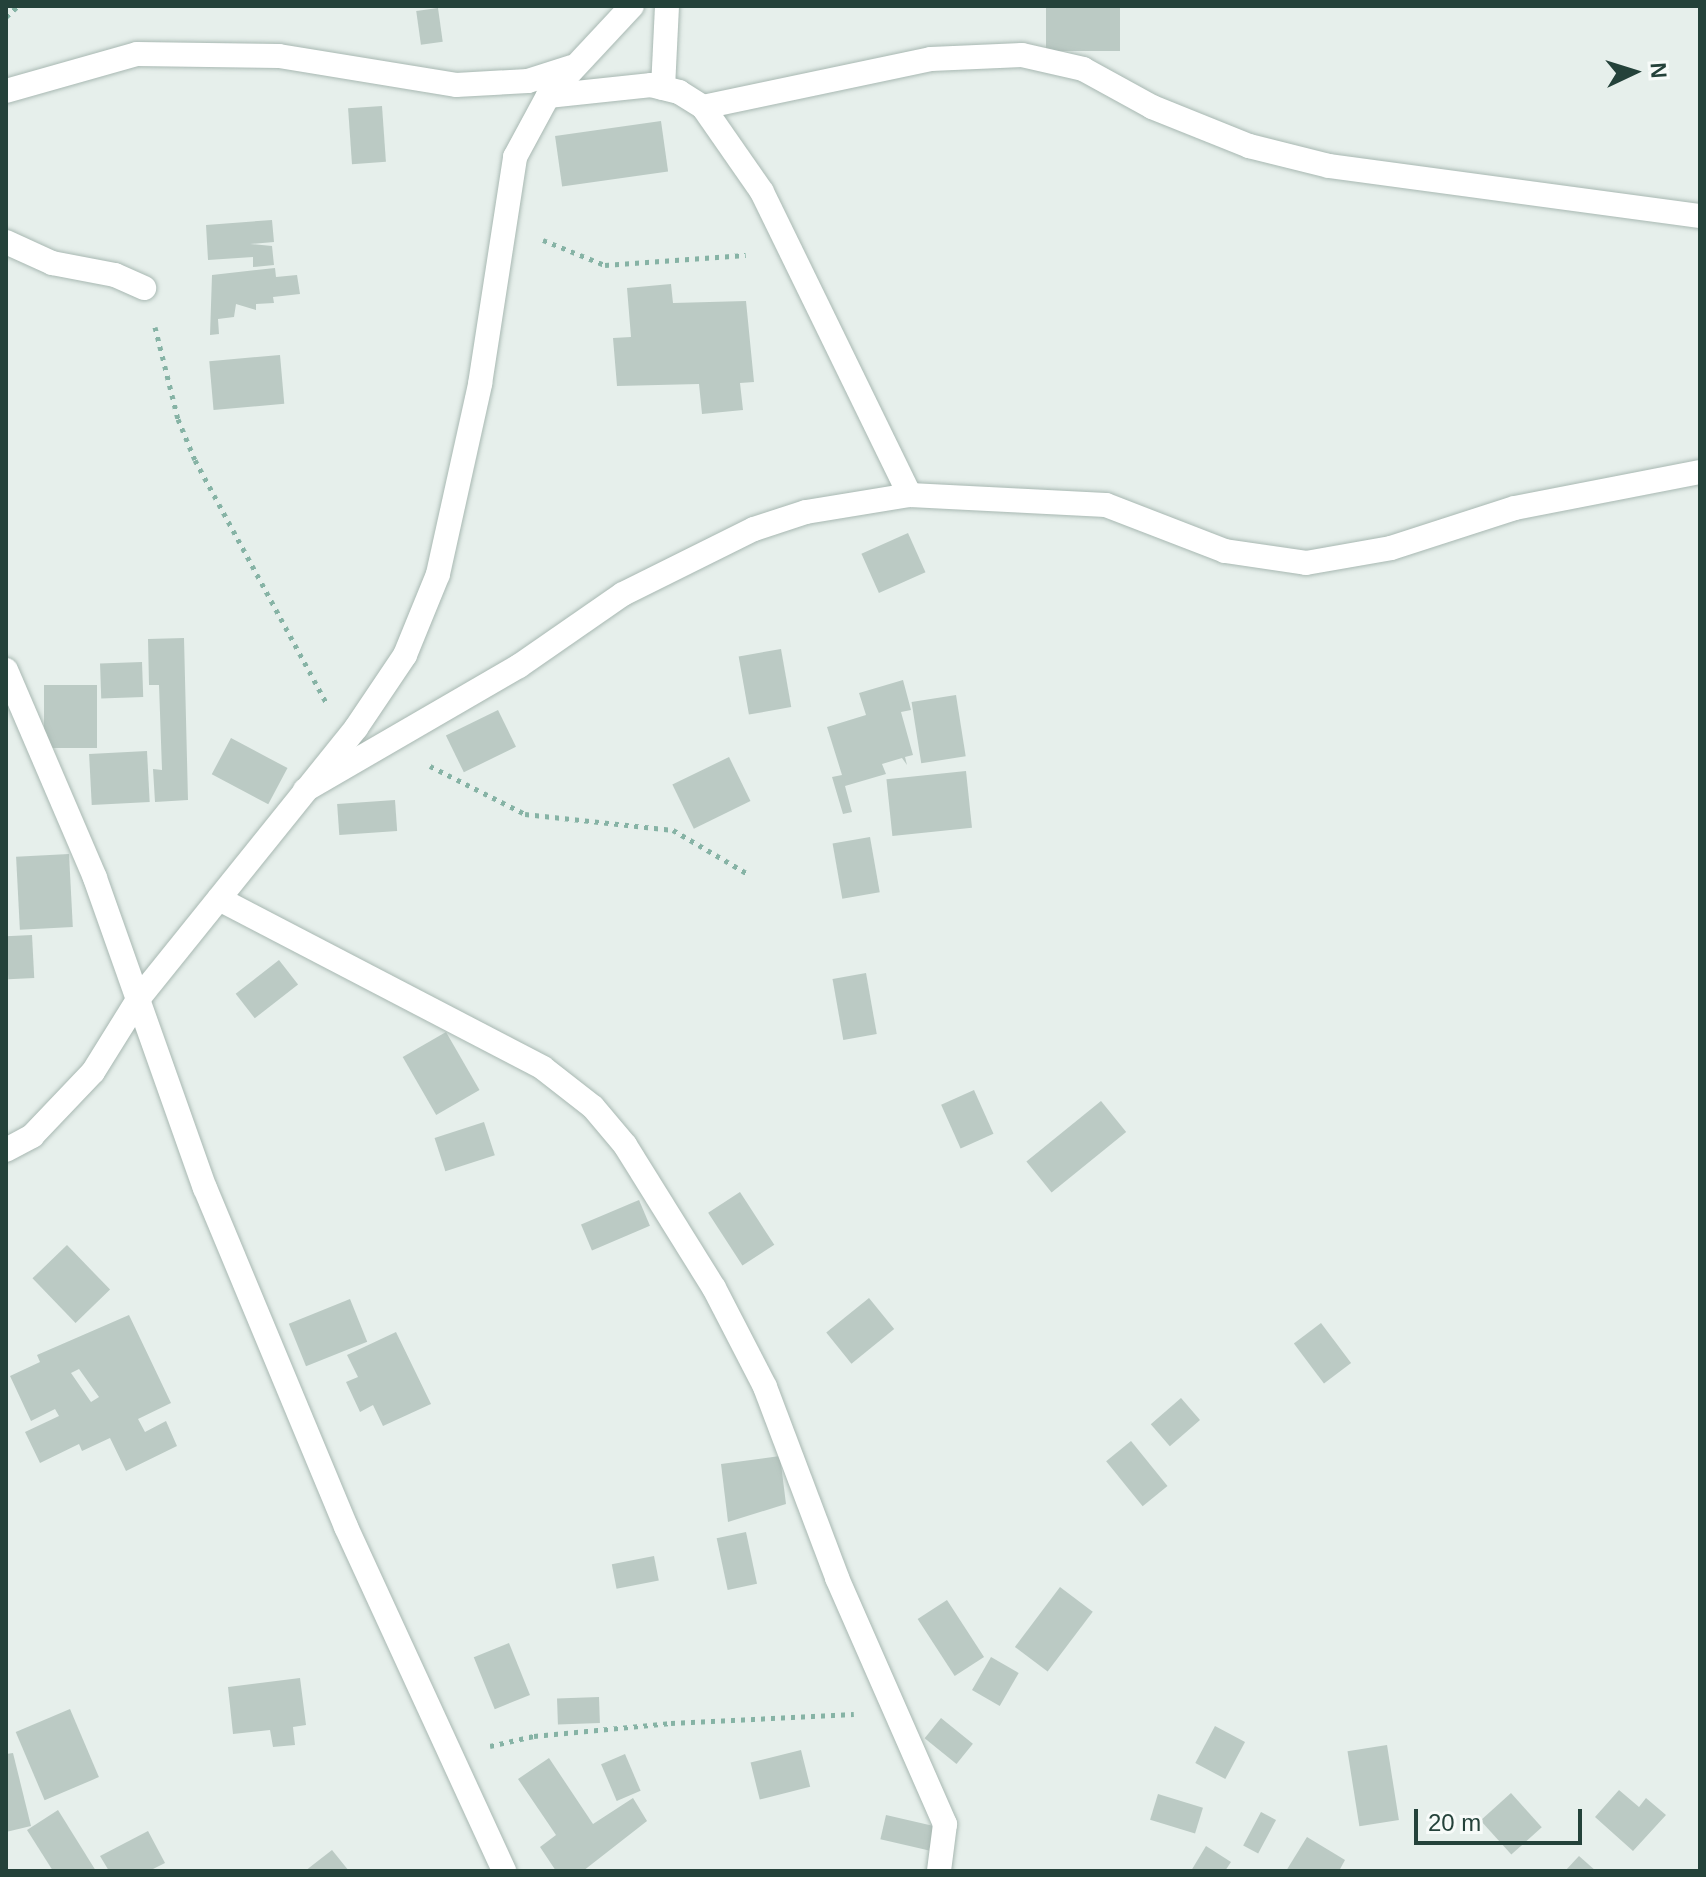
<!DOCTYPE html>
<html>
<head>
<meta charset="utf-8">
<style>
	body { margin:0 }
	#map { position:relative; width:1706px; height:1877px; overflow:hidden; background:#e6efeb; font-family:Helvetica,sans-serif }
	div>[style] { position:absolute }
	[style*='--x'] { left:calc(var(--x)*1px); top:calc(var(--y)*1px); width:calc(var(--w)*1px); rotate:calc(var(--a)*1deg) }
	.building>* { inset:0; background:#bbcac4; transform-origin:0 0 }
	.path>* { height:5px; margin-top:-2.5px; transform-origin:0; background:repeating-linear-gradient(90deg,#86b3a5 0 4px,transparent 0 10px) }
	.roads { filter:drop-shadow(0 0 2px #a8b8b2) drop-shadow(0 0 2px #a8b8b2) }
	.street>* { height:24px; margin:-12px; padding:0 12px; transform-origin:12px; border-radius:12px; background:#fff }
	span { translate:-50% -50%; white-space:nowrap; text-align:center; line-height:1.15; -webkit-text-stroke:6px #f7fbf9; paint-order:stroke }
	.frame { position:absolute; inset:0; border:8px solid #24423a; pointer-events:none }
	.north { position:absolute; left:1594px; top:32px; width:80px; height:80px; -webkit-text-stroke:6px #f7fbf9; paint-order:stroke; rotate:86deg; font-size:22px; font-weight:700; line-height:32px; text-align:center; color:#24423a }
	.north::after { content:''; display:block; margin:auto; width:28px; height:36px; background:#24423a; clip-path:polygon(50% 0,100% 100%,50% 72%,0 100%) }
	.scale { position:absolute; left:1414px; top:1809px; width:168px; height:36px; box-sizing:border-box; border:4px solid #24423a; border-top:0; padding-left:10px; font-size:24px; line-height:28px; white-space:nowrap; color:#24423a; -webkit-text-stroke:6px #f7fbf9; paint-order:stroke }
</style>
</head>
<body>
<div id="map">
	<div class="building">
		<div style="left:1046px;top:6px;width:74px;height:45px"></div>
		<div style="left:438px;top:8px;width:34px;height:22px;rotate:82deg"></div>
		<div style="left:382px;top:106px;width:56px;height:34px;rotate:86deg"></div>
		<div style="left:661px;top:121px;width:51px;height:107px;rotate:82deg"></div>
		<div style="clip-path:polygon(272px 220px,274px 242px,250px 244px,272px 246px,274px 265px,253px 267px,253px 257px,208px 260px,206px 225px)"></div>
		<div style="clip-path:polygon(275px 268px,276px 277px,297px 275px,300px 294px,273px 297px,274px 303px,256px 304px,256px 310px,236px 304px,234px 317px,218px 319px,219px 334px,210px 335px,212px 275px)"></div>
		<div style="clip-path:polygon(671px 284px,673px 303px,746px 301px,754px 382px,740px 383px,743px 410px,702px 414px,699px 384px,617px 386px,613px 338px,631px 337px,627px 288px)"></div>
		<div style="left:280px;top:355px;width:49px;height:71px;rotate:85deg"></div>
		<div style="left:908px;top:533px;width:43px;height:51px;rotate:66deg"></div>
		<div style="clip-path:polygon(184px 638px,188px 800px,155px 802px,153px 769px,162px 770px,159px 685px,149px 685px,148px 639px)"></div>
		<div style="left:781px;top:649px;width:59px;height:43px;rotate:80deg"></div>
		<div style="left:142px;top:662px;width:35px;height:42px;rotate:88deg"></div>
		<div style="clip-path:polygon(903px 680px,911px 710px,901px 712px,913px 755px,905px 757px,907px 765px,902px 758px,882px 764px,886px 774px,845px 786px,852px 812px,843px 814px,832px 777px,842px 775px,827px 727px,866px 715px,859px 693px)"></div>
		<div style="left:44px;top:685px;width:53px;height:63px"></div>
		<div style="left:956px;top:695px;width:62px;height:45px;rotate:81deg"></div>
		<div style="left:498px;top:710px;width:41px;height:58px;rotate:64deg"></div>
		<div style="left:231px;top:738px;width:64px;height:41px;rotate:28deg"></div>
		<div style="left:147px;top:751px;width:51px;height:58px;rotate:87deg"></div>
		<div style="left:729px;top:757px;width:49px;height:63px;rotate:64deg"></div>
		<div style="left:966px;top:771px;width:57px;height:80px;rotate:84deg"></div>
		<div style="left:395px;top:800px;width:31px;height:58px;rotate:86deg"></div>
		<div style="left:870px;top:837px;width:56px;height:38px;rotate:80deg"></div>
		<div style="left:69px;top:854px;width:73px;height:53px;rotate:87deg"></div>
		<div style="left:32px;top:935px;width:43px;height:26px;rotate:87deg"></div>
		<div style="left:279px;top:960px;width:31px;height:55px;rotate:52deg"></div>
		<div style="left:866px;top:973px;width:62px;height:34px;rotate:80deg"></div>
		<div style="left:446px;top:1032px;width:67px;height:50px;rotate:60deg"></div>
		<div style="left:974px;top:1090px;width:48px;height:36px;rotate:66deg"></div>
		<div style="left:1101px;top:1101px;width:40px;height:96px;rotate:51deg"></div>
		<div style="left:484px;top:1122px;width:35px;height:52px;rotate:72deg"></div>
		<div style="left:740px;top:1192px;width:63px;height:38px;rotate:57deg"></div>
		<div style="left:639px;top:1200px;width:28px;height:63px;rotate:67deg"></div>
		<div style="left:67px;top:1245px;width:62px;height:48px;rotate:46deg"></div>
		<div style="left:869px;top:1298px;width:40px;height:55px;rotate:51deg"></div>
		<div style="left:350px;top:1299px;width:46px;height:66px;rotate:68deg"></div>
		<div style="clip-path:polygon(evenodd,129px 1315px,171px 1403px,138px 1419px,145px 1432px,166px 1421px,177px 1446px,126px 1471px,110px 1438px,82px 1451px,79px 1444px,40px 1463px,25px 1432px,59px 1416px,55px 1409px,31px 1421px,10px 1376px,40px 1362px,37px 1355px,129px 1315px,79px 1369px,99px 1397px,91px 1402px,71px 1373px,79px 1369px)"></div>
		<div style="left:1321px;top:1323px;width:50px;height:34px;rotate:53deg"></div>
		<div style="clip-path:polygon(396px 1332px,431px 1404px,383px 1426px,373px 1405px,360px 1412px,346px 1382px,358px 1377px,347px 1355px)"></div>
		<div style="left:1181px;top:1398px;width:29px;height:40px;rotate:49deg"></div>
		<div style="left:1131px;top:1441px;width:58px;height:32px;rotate:51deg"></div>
		<div style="clip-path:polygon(780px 1456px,786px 1504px,728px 1522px,721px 1464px)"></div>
		<div style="left:746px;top:1532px;width:53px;height:30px;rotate:78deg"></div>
		<div style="left:654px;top:1556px;width:25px;height:43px;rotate:79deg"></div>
		<div style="left:1060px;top:1587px;width:41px;height:75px;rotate:37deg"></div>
		<div style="left:947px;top:1600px;width:68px;height:35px;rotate:57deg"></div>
		<div style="left:509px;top:1643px;width:56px;height:38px;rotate:68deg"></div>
		<div style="left:991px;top:1657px;width:32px;height:38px;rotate:30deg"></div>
		<div style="clip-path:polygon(300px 1678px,306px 1725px,293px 1727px,295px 1745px,273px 1747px,270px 1730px,233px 1734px,228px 1687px)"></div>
		<div style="left:599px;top:1697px;width:26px;height:42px;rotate:88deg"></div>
		<div style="left:70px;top:1709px;width:74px;height:59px;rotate:67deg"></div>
		<div style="left:941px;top:1718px;width:41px;height:26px;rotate:39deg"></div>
		<div style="left:1215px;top:1726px;width:34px;height:42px;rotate:28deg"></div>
		<div style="left:1387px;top:1745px;width:76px;height:40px;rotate:81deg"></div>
		<div style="left:801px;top:1750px;width:38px;height:52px;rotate:76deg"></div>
		<div style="clip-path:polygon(13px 1753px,31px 1826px,6px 1832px,6px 1754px)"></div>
		<div style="left:625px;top:1754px;width:40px;height:26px;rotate:67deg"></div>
		<div style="clip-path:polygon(549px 1758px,593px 1824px,633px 1798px,647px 1821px,583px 1871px,556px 1871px,540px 1847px,556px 1835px,518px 1779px)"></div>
		<div style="clip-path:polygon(1619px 1790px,1639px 1807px,1646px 1798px,1666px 1815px,1633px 1851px,1595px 1817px)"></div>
		<div style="left:1511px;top:1793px;width:46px;height:41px;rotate:48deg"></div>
		<div style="left:1158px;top:1794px;width:47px;height:27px;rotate:17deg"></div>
		<div style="clip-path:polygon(58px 1810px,96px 1871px,53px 1871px,27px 1830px)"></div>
		<div style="left:1261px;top:1812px;width:17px;height:38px;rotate:28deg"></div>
		<div style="left:886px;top:1815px;width:50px;height:25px;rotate:13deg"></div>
		<div style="clip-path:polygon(148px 1831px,165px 1863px,149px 1871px,109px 1871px,100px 1856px)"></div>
		<div style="clip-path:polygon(1307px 1837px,1345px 1860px,1339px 1871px,1286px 1871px)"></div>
		<div style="clip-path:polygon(1206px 1846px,1231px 1862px,1225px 1871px,1191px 1871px)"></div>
		<div style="clip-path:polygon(332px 1850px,349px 1871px,305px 1871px)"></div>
		<div style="clip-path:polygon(1579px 1856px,1596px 1871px,1565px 1871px)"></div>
	</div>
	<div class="path">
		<div style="--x:6;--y:17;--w:16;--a:-43"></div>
		<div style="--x:543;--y:240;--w:67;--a:22"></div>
		<div style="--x:605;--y:265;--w:141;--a:-4.1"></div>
		<div style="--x:155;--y:327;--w:95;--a:76"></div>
		<div style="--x:178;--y:419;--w:44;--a:67.5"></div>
		<div style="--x:195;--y:460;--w:275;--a:61.6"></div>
		<div style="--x:430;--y:766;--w:106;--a:26.8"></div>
		<div style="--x:525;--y:814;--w:149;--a:6.2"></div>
		<div style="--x:673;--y:830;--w:87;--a:30.4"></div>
		<div style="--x:490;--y:1746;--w:45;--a:-12.8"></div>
		<div style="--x:534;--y:1736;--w:138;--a:-5.4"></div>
		<div style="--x:671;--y:1723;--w:183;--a:-2.8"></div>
	</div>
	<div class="roads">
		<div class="street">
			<div style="--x:663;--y:88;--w:82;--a:-87.2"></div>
			<div style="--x:6;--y:91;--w:136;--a:-15.8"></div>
			<div style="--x:137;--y:54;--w:142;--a:0.8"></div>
			<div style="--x:279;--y:56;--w:179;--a:9.3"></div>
			<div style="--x:456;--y:85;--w:72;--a:-3.2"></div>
			<div style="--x:528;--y:81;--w:46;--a:-17.7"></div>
			<div style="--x:548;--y:96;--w:104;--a:-6.1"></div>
			<div style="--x:651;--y:85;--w:29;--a:14"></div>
			<div style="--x:679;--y:92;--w:28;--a:32"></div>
			<div style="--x:703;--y:107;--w:103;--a:55.2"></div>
			<div style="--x:762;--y:192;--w:337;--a:64"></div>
			<div style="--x:703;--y:107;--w:233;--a:-11.9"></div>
			<div style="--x:931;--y:59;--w:91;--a:-2.5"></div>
			<div style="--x:1022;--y:55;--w:63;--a:12.9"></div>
			<div style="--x:1083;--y:69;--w:79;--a:28.8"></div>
			<div style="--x:1152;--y:107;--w:105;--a:21.9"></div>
			<div style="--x:1249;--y:146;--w:82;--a:14"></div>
			<div style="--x:1329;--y:166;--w:374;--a:7.7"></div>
			<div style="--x:6;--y:242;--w:51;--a:24.5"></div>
			<div style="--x:52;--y:263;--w:64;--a:10.8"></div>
			<div style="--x:115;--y:275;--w:32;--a:24"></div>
			<div style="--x:6;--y:670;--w:226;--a:66.8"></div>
			<div style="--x:95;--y:878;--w:329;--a:70.5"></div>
			<div style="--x:205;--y:1188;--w:367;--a:67.4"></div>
			<div style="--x:346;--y:1527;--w:379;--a:65.3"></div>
			<div style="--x:305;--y:790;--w:247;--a:-30.1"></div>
			<div style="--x:519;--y:666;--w:126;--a:-34.7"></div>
			<div style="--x:623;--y:594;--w:146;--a:-26.4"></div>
			<div style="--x:754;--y:529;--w:55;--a:-18.1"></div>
			<div style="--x:806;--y:512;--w:105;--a:-9.3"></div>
			<div style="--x:910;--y:495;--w:196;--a:2.9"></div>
			<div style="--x:1106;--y:505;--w:128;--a:21.1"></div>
			<div style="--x:1225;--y:551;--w:82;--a:8.4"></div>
			<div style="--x:1306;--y:563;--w:86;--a:-10"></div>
			<div style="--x:1391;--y:548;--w:130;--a:-17.9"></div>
			<div style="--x:1515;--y:508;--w:188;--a:-11"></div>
			<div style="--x:219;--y:899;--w:365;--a:27.5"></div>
			<div style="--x:543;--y:1068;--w:63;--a:38"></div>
			<div style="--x:593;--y:1107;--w:50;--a:49.9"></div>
			<div style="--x:625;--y:1145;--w:168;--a:58.1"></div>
			<div style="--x:714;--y:1288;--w:111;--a:62.7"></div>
			<div style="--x:765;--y:1387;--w:204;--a:69.3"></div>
			<div style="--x:837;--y:1578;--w:269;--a:66.3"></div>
			<div style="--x:945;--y:1824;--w:47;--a:97.3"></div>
			<div style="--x:6;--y:1150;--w:30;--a:-28"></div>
			<div style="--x:32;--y:1136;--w:88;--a:-46.4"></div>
			<div style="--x:93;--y:1072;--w:87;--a:-58.1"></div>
			<div style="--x:139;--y:998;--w:346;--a:-51.2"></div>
			<div style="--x:356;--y:728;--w:88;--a:-56.1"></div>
			<div style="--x:405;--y:655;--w:87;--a:-67.8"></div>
			<div style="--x:438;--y:574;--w:195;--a:-77.5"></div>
			<div style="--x:480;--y:384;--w:230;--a:-81.2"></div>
			<div style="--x:515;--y:157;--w:69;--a:-61.6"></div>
			<div style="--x:548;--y:96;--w:123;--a:-47"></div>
		</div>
	</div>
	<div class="frame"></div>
	<div class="north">N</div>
	<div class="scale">20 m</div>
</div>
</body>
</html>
